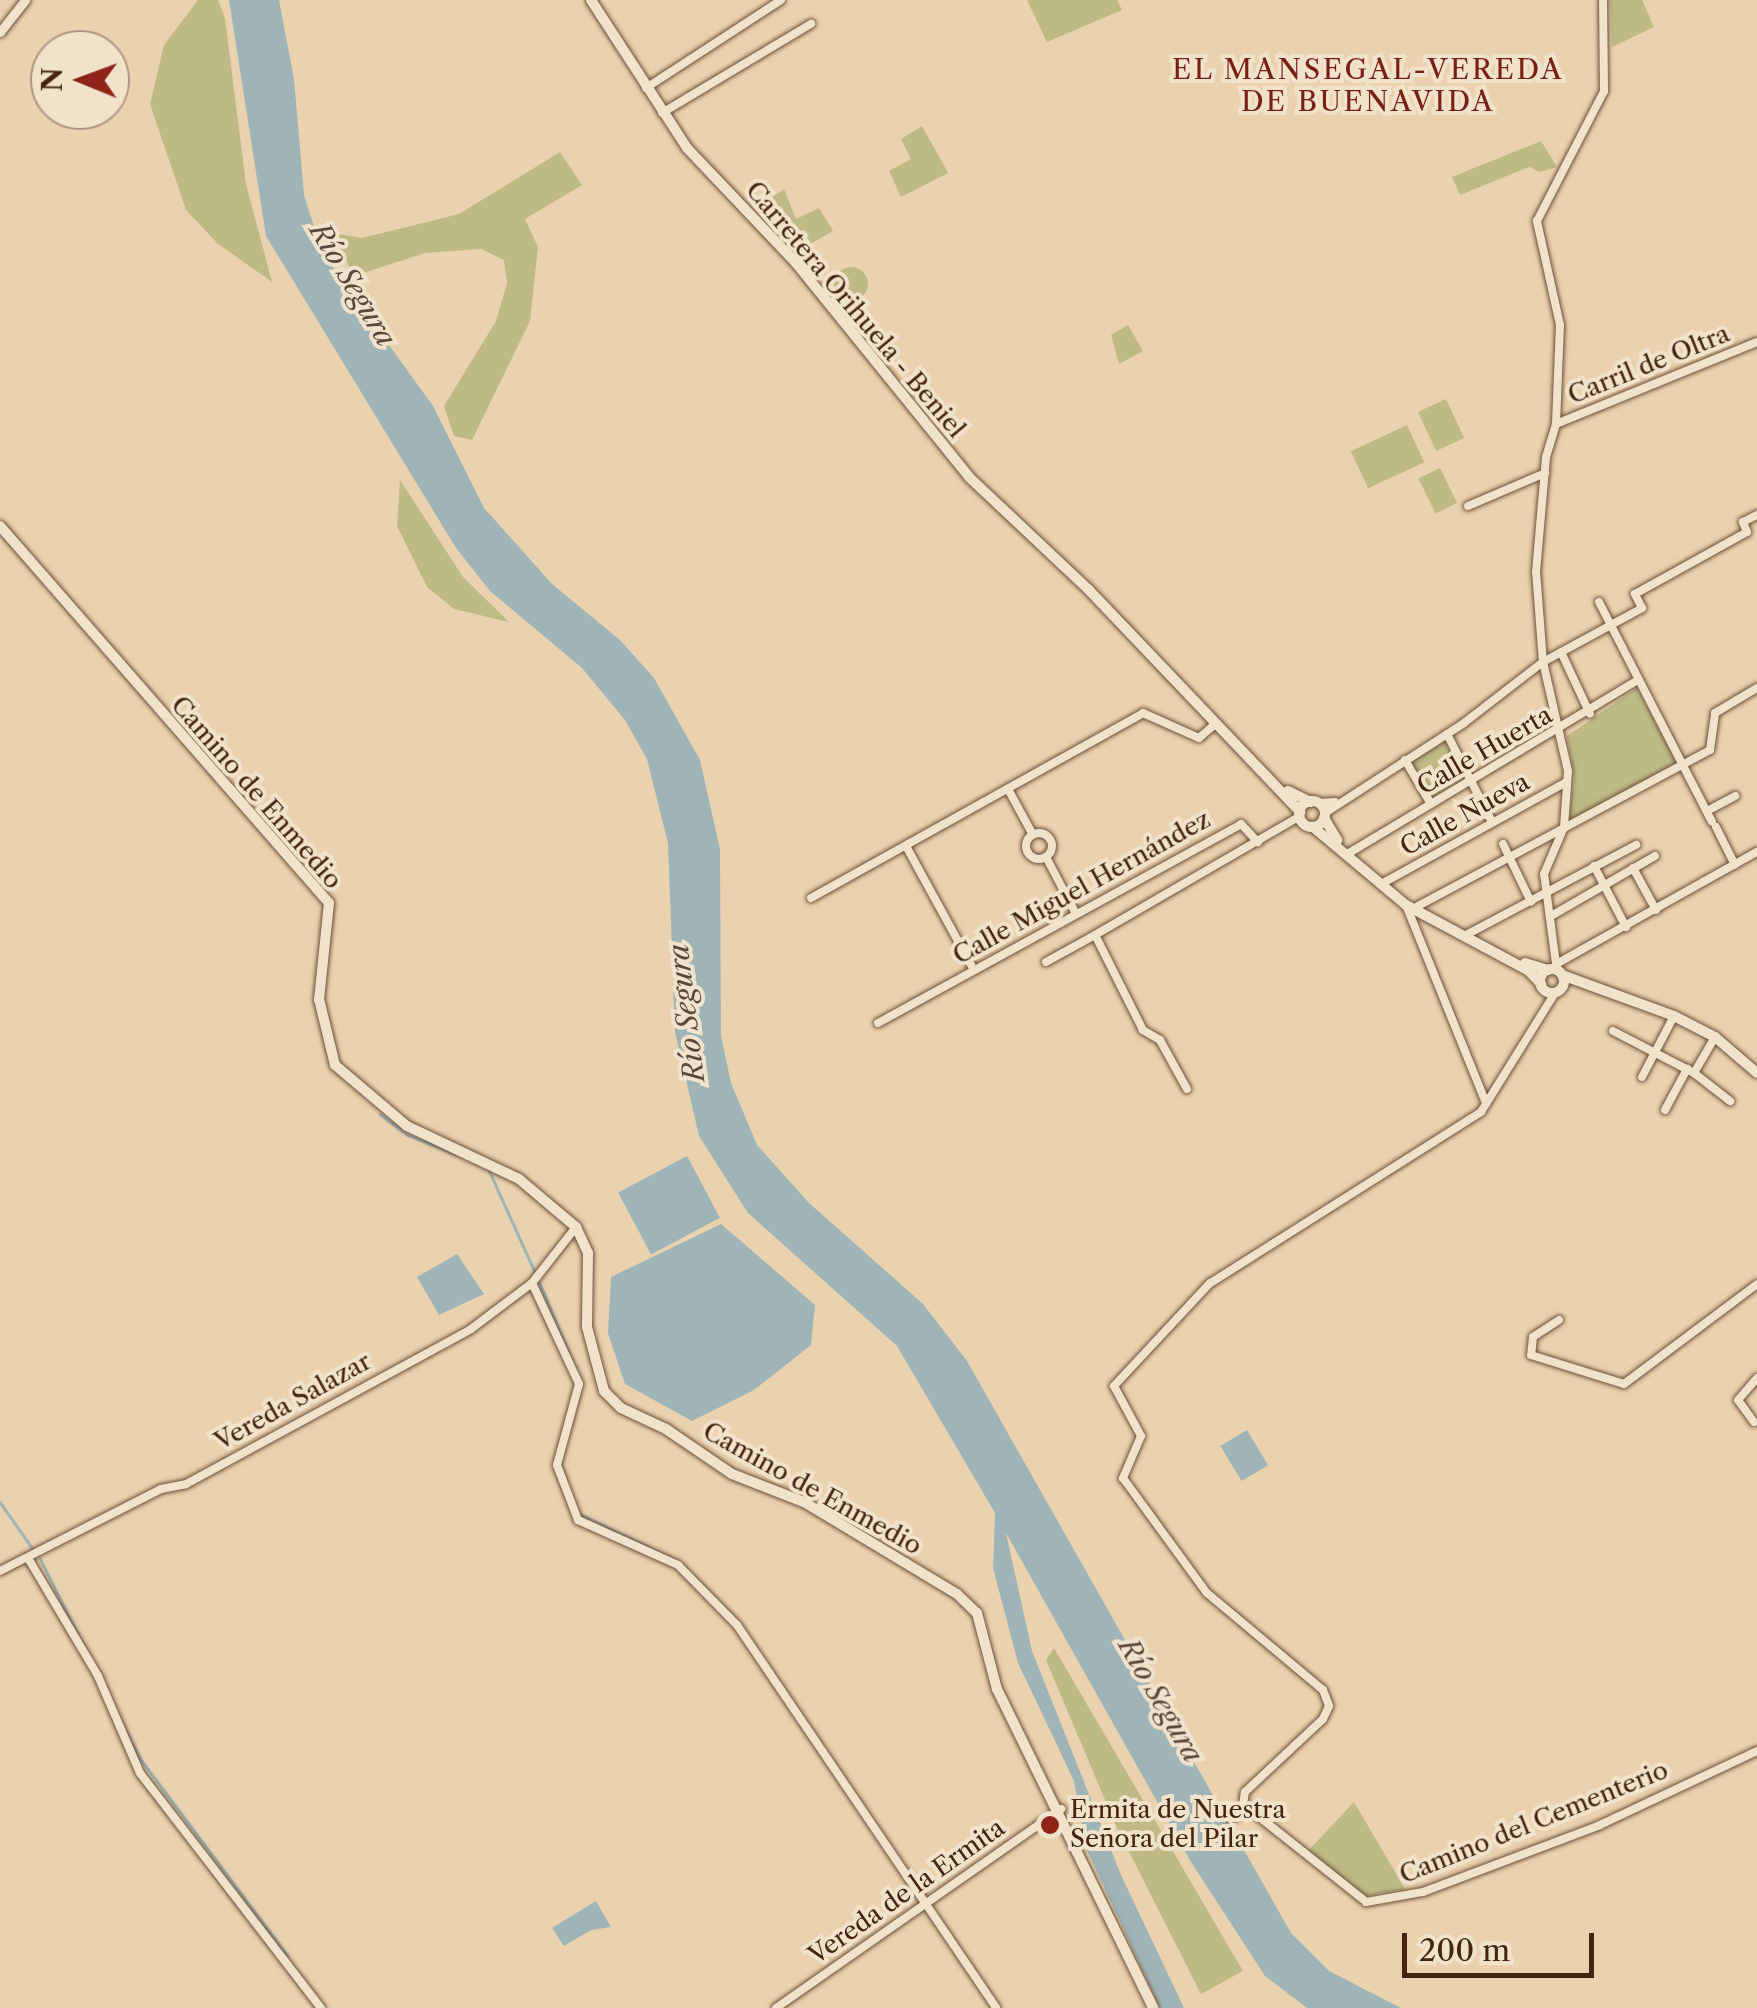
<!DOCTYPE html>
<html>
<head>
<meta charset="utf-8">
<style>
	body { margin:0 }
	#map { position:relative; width:1757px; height:2008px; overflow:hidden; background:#ead2af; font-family:"Libre Caslon Text",serif }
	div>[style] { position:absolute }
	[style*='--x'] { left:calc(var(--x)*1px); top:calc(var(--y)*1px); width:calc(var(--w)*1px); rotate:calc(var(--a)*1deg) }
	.green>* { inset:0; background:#bdba86; transform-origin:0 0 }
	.round { border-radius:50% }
	.water>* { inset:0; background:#9eb4b7; transform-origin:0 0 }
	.stream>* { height:2.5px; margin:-1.25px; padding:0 1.25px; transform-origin:1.25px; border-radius:1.25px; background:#9eb4b7 }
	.roads { filter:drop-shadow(0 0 2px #6d5038) drop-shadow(0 0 2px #6d5038) }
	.minor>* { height:8px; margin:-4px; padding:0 4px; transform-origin:4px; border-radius:4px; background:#f1e2cb }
	.minor>.ring { margin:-4px; padding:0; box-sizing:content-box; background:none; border:8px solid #f1e2cb; border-radius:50% }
	.tertiary>* { height:9px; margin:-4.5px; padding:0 4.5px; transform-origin:4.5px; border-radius:4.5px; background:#f1e2cb }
	.secondary>* { height:10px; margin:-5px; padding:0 5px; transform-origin:5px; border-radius:5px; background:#f1e2cb }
	.secondary>.ring { margin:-5px; padding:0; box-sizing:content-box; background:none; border:10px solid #f1e2cb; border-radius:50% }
	.dots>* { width:28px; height:28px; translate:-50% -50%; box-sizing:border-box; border:5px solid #f1e2cb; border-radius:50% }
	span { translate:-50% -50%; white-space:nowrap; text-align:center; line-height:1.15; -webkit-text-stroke:8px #f1e2cb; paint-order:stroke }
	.street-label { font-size:25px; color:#432510 }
	.poi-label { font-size:25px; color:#432510 }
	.left { translate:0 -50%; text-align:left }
	.neighbourhood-label { font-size:28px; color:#7a1f14; letter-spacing:2.5px }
	.water-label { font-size:28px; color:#5a493a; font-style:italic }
	.north { position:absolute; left:30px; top:30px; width:100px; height:100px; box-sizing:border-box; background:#f1e2cb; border:2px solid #ab9680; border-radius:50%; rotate:271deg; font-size:28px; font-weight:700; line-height:40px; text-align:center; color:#432510 }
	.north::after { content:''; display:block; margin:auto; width:35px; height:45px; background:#8f2418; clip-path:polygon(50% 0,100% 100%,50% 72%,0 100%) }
	.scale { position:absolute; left:1402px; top:1933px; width:192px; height:45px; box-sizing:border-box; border:5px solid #432510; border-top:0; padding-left:12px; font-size:30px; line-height:35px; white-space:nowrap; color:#432510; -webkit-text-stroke:8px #f1e2cb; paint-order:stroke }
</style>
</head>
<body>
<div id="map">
	<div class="green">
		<div style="clip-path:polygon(198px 0,218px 0,225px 18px,246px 184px,272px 282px,218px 244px,186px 210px,150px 104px,164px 45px)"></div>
		<div style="clip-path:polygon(1027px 0,1117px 0,1122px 10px,1047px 42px)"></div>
		<div style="clip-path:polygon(1610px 0,1642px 0,1654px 27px,1612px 47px)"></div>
		<div style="clip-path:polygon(922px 126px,948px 173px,901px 197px,889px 171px,911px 159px,901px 139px)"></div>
		<div style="clip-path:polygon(1541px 141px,1557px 167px,1540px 172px,1529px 167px,1460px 195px,1452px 177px)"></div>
		<div style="clip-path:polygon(560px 152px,582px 185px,525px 219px,538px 247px,530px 321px,472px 440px,454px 436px,444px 406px,496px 321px,507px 283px,504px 260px,481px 249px,425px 253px,354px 276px,332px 233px,362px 238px,459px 214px)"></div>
		<div style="clip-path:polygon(784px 189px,796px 219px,819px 208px,833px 231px,796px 252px,760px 206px)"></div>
		<div class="round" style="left:834px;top:267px;width:34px;height:34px"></div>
		<div style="clip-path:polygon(1128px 325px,1143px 351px,1119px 364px,1111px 335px)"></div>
		<div style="left:1446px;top:399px;width:43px;height:31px;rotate:65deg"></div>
		<div style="left:1407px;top:425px;width:41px;height:62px;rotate:65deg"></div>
		<div style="left:1440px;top:468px;width:39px;height:24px;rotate:64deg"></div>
		<div style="clip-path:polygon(400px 480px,463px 577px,509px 622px,454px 609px,427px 587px,397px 526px)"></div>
		<div style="clip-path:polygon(1637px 688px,1677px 764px,1569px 821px,1574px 775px,1567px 736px)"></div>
		<div style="left:1445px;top:742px;width:45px;height:40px;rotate:61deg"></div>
		<div style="clip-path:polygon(1054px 1648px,1243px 1971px,1201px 1994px,1116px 1826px,1046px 1660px)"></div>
		<div style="clip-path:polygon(1354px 1802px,1405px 1889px,1365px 1896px,1308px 1851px)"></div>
	</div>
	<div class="water">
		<div style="clip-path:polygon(229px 0,279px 0,294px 79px,304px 195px,322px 252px,433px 406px,484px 508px,552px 584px,620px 640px,654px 678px,700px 760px,720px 849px,721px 1036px,731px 1083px,757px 1145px,809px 1203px,923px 1304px,967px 1361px,1291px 1933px,1329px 1971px,1401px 2008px,1307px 2008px,1265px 1976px,1191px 1862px,1006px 1533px,1032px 1651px,1121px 1875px,1184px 2008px,1160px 2008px,1086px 1848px,1074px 1781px,1018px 1663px,993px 1568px,995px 1513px,897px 1346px,748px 1213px,699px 1136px,675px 1032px,668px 843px,647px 759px,625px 720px,582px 668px,490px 591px,456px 548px,266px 236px)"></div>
		<div style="left:687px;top:1156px;width:70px;height:78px;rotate:62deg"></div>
		<div style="clip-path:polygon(721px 1224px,815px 1305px,811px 1345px,754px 1390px,692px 1421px,625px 1384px,608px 1333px,611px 1277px)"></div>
		<div style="clip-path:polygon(457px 1254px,484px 1294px,439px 1315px,417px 1277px)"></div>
		<div style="left:1247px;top:1430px;width:41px;height:31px;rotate:59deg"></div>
		<div style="clip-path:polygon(596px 1901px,611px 1927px,591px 1930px,564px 1946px,552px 1928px)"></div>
	</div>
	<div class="stream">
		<div style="--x:380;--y:1114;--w:35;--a:37"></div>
		<div style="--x:408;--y:1135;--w:51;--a:22"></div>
		<div style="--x:489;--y:1170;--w:112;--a:65.7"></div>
		<div style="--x:540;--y:1283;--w:96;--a:67.4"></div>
		<div style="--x:0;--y:1502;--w:57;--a:54.9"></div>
		<div style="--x:578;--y:1513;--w:106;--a:25.6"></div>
		<div style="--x:40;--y:1558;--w:224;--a:63.4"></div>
		<div style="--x:140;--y:1758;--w:247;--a:53.2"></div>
		<div style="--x:681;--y:1564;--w:76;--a:45"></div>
	</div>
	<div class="roads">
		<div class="minor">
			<div style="--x:646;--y:88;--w:161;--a:-33.1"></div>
			<div style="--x:662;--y:113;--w:174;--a:-30.9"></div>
			<div style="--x:1556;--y:424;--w:217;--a:-22.2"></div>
			<div style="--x:1468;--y:506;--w:84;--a:-23.2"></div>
			<div style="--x:1599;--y:602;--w:247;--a:62.8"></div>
			<div style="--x:1561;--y:652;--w:68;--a:64.9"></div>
			<div style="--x:1447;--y:734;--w:99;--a:62.9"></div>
			<div style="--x:1405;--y:760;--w:51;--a:59.4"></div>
			<div style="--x:1008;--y:789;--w:52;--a:61.5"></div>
			<div style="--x:1318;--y:803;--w:17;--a:-3"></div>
			<div style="--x:1707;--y:811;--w:32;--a:-28"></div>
			<div style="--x:1325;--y:813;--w:166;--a:-32.9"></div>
			<div style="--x:1464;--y:723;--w:100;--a:-37.7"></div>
			<div style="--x:1543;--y:662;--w:113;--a:-28.6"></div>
			<div style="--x:1642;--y:608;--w:16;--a:-117"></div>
			<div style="--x:1635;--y:594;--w:128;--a:-29"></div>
			<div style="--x:1747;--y:532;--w:11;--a:-112"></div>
			<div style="--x:1743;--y:522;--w:16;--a:-27"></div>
			<div style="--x:1716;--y:827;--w:42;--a:63.4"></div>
			<div class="ring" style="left:1026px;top:833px;width:18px;height:18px"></div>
			<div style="--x:1503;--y:844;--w:64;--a:64.2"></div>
			<div style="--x:906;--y:846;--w:141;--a:61.3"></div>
			<div style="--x:1349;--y:853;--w:337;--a:-30.9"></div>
			<div style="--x:1046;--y:857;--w:64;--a:62.2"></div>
			<div style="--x:1594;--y:866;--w:69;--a:62.3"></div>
			<div style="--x:1633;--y:868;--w:48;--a:61.3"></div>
			<div style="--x:1383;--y:883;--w:210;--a:-28.8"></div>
			<div style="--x:811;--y:898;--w:380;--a:-29.1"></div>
			<div style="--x:1143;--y:713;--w:61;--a:24.1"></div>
			<div style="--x:1199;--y:738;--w:18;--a:-41"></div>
			<div style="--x:1406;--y:905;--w:214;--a:68"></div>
			<div style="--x:1418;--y:906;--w:331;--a:-28.1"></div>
			<div style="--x:1710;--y:750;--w:37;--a:-82"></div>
			<div style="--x:1715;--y:713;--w:49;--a:-30.8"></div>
			<div style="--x:1551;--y:916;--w:120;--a:-30"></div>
			<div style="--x:1464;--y:936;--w:195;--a:-27.9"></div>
			<div style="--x:1046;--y:962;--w:56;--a:-28.9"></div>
			<div style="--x:1558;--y:963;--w:228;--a:-29.2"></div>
			<div style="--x:1557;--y:971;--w:98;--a:-97.6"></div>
			<div style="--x:1544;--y:874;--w:51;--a:-66.9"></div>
			<div style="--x:1564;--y:827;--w:56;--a:-85.9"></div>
			<div style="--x:1568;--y:771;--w:112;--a:-102.9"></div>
			<div style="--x:1543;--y:662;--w:90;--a:-94.4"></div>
			<div style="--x:1536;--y:572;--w:115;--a:-85"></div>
			<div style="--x:1546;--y:457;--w:34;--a:-73"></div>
			<div style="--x:1556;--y:424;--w:99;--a:-87.7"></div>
			<div style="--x:1560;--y:325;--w:107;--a:-102.5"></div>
			<div style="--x:1537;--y:221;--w:146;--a:-62.7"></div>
			<div style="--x:1604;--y:91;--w:91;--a:-90.6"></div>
			<div style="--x:1555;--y:993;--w:140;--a:121.9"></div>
			<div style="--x:1481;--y:1112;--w:320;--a:147.7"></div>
			<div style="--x:1210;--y:1283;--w:141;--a:133"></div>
			<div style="--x:1114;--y:1386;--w:57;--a:61.6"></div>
			<div style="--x:1141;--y:1436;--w:46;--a:113.2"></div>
			<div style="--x:1123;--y:1478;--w:142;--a:53.9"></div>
			<div style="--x:1207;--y:1593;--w:151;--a:39.9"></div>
			<div style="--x:1323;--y:1690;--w:17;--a:69"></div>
			<div style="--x:1329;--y:1706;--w:14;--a:115"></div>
			<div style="--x:1323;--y:1719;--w:107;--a:136.9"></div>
			<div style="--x:1245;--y:1792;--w:12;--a:99"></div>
			<div style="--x:1243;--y:1804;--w:157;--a:38.5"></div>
			<div style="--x:1366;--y:1902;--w:58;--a:-10"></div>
			<div style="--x:1423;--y:1892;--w:189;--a:-20.7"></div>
			<div style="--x:1600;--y:1825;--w:174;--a:-25.2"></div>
			<div style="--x:878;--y:1023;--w:414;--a:-28.7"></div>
			<div style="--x:1241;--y:824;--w:25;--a:47"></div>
			<div style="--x:1613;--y:1031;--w:91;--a:27.4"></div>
			<div style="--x:1694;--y:1073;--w:46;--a:37.9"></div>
			<div style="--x:1694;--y:1073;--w:42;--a:-59.7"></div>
			<div style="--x:1642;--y:1077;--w:69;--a:-62.3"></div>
			<div style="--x:1187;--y:1089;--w:56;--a:-118.9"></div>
			<div style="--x:1160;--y:1040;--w:20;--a:-150"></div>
			<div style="--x:1143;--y:1030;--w:106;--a:-116.8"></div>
			<div style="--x:1095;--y:935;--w:237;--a:-30.1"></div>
			<div style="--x:1665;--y:1110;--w:47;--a:-61.8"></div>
			<div style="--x:532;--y:1283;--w:111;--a:65"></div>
			<div style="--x:579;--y:1384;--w:84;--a:105.2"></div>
			<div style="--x:557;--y:1465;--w:59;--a:69.1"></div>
			<div style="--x:578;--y:1520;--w:110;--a:24.2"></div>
			<div style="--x:678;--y:1565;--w:84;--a:45.5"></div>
			<div style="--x:737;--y:1625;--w:462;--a:55.9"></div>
			<div style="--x:1559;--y:1320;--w:31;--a:147"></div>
			<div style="--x:1533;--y:1337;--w:18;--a:96"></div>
			<div style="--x:1531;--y:1355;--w:97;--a:17.3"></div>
			<div style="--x:1624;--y:1384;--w:166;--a:-36.9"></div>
			<div style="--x:1754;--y:1422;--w:27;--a:-126"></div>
			<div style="--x:1738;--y:1400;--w:29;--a:-49"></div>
			<div style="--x:28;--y:1558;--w:137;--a:59.3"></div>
			<div style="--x:98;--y:1676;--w:106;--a:66.6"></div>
			<div style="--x:140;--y:1773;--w:297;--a:52.4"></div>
			<div style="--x:0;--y:1571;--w:181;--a:-27"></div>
			<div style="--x:161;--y:1489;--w:25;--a:-11"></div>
			<div style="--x:186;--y:1484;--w:324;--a:-28.5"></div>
			<div style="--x:471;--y:1329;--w:76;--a:-37"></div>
			<div style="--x:532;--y:1283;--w:71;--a:-51.8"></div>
			<div style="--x:1231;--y:1819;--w:17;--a:-33"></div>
			<div style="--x:776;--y:2008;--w:348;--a:-34.9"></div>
		</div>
		<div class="tertiary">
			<div style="--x:0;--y:32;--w:41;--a:-52"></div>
		</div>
		<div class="secondary">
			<div style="--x:591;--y:0;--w:176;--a:57"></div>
			<div style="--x:687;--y:148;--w:158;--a:46.5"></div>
			<div style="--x:796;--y:263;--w:275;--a:51"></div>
			<div style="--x:969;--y:477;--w:163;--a:43.3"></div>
			<div style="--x:1088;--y:589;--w:308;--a:46.4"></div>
			<div style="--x:0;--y:526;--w:500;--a:48.89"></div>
			<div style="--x:329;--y:903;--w:97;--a:95.9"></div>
			<div style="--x:319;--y:999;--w:68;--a:76.4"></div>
			<div style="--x:335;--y:1065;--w:94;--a:40.3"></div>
			<div style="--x:407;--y:1126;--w:124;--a:25.3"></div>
			<div style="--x:519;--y:1179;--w:75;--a:40.1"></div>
			<div style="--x:576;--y:1227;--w:29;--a:65"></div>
			<div style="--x:588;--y:1253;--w:74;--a:90.8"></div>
			<div style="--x:587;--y:1327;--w:66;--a:75.1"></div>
			<div style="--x:604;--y:1391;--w:24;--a:45"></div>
			<div style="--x:621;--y:1408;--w:50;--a:25"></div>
			<div style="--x:666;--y:1429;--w:80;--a:34.3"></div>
			<div style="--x:732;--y:1474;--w:77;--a:21.3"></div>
			<div style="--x:804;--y:1502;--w:179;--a:31"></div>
			<div style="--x:957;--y:1594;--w:28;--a:44"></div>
			<div style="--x:977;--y:1613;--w:79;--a:75.3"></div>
			<div style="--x:997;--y:1689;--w:355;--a:63.9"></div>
			<div style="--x:1288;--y:791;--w:25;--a:26"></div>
			<div class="ring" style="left:1299px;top:801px;width:16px;height:16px"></div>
			<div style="--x:1324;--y:818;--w:26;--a:59"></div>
			<div style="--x:1313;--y:827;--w:121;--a:40"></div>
			<div style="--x:1406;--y:905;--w:140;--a:28.2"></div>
			<div style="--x:1529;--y:971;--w:18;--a:47"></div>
			<div style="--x:1525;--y:963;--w:24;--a:17"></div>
			<div class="ring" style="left:1540px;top:969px;width:14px;height:14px"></div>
			<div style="--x:1562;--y:975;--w:119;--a:20.1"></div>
			<div style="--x:1674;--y:1016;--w:46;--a:27.1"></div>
			<div style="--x:1715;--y:1037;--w:55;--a:40.6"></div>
		</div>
	</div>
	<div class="dots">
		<div style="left:1050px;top:1825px;background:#8f2418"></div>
	</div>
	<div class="street-label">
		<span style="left:855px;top:310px;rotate:50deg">Carretera Orihuela - Beniel</span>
		<span style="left:1649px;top:365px;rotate:-22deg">Carril de Oltra</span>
		<span style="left:1485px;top:751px;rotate:-30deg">Calle Huerta</span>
		<span style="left:256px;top:793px;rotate:49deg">Camino de Enmedio</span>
		<span style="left:1465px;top:815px;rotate:-29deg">Calle Nueva</span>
		<span style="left:1082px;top:888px;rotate:-29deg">Calle Miguel Hernández</span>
		<span style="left:293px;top:1402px;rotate:-29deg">Vereda Salazar</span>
		<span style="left:812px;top:1489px;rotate:29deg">Camino de Enmedio</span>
		<span style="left:1534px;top:1823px;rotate:-22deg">Camino del Cementerio</span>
		<span style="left:907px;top:1892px;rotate:-35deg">Vereda de la Ermita</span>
	</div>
	<div class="poi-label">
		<span class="left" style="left:1070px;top:1825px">Ermita de Nuestra<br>Señora del Pilar</span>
	</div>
	<div class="neighbourhood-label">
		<span style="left:1368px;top:85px">EL MANSEGAL-VEREDA<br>DE BUENAVIDA</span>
	</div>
	<div class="water-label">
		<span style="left:353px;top:284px;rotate:59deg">Río Segura</span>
		<span style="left:686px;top:1013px;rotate:-97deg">Río Segura</span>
		<span style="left:1161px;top:1700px;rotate:60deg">Río Segura</span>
	</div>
	<div class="north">N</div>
	<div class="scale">200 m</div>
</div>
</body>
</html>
